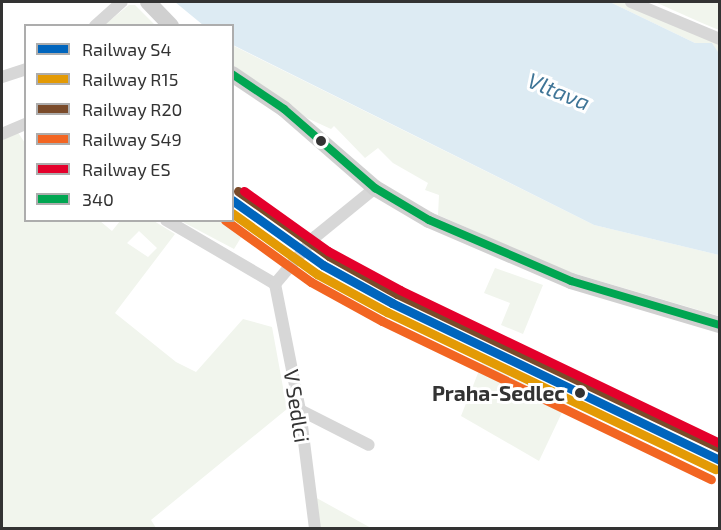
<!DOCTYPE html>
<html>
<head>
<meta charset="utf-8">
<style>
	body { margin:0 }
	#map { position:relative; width:721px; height:530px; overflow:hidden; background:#fff; font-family:"Exo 2",sans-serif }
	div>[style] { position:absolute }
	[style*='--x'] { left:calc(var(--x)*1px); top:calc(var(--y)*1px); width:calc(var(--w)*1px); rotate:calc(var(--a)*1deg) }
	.green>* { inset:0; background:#f1f5ed }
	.water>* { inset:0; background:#ddebf3 }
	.minor>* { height:12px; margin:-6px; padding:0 6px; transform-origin:6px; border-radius:6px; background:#d7d7d7 }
	.secondary>* { height:16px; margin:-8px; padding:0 8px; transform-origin:8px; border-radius:8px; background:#d0d0d0 }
	.bus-1>* { height:8px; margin:-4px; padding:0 4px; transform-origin:4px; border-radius:4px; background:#00a651 }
	.rail-1>* { height:9px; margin:-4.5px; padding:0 4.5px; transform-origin:4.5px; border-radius:4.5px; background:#0065bd }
	.rail-2>* { height:9px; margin:-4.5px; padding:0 4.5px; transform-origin:4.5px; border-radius:4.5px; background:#e39a05 }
	.rail-3>* { height:9px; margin:-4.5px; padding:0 4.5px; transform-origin:4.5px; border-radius:4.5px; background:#7a4b2a }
	.rail-4>* { height:9px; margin:-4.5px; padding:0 4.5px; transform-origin:4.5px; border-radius:4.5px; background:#f26522 }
	.rail-5>* { height:9px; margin:-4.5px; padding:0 4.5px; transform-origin:4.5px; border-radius:4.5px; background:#e4002b }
	.dots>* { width:16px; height:16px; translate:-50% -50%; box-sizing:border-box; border:3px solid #fff; border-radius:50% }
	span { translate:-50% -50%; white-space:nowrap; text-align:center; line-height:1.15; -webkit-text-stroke:6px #fff; paint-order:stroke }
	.stop-label { font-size:21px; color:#333; font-weight:700 }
	.right { translate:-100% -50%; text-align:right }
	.street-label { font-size:21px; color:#333 }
	.water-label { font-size:22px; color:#3f7597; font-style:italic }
	.frame { position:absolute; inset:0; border:3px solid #333; pointer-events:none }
	.legend { position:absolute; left:24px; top:24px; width:210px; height:198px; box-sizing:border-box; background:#fff; border:2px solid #adadad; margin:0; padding:8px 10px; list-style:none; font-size:18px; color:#333 }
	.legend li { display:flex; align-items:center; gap:12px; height:30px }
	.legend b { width:30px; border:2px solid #adadad }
</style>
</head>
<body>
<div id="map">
	<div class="green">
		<div style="clip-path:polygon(610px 2px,622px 2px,719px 42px,719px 55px,712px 43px,695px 43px)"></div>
		<div style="clip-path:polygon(655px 2px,719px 2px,719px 30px,702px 23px)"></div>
		<div style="clip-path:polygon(129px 5px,135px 5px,155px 25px,103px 26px)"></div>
		<div style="clip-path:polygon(232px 45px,594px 225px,719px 255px,719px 316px,566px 271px,438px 215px,439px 195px,425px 190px,428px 183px,393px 163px,378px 148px,365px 158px,334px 126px,331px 129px,307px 118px,233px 65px)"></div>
		<div style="clip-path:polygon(evenodd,17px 131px,25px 143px,26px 220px,100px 221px,112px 231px,120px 221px,154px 221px,175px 234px,115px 313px,176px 362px,196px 372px,243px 319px,272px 327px,287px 409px,151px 520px,156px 528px,2px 528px,2px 136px,17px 131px,139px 231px,157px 248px,148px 257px,127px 243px,139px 231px)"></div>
		<div style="clip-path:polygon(233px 220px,245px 231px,234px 249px,181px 221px)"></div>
		<div style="clip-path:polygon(495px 268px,543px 285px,523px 334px,501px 325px,510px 303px,484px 293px)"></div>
		<div style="clip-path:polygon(482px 363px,566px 404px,539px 461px,461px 416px)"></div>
		<div style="clip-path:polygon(313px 496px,371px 528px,319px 528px)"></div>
	</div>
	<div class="water">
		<div style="clip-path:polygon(175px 2px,610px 2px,695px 43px,712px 43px,720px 55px,719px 255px,594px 225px,233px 45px,232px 26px,203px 25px)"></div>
	</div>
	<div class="minor">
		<div style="--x:631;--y:2;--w:96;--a:22.6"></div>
		<div style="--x:95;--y:26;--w:36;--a:-42"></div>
		<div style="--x:2;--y:77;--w:25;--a:-18"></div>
		<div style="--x:2;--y:134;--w:26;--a:-23"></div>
		<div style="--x:166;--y:220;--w:126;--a:30.4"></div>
		<div style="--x:275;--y:284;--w:128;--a:78.8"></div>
		<div style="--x:300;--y:410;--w:119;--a:82.8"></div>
		<div style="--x:275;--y:284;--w:62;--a:-49.6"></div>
		<div style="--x:315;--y:237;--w:77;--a:-39.2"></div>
		<div style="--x:300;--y:410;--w:77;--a:26.9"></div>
	</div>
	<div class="secondary">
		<div style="--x:148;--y:2;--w:33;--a:46"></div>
		<div style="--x:232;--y:74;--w:63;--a:33.9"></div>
		<div style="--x:284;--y:109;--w:121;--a:41"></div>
		<div style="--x:375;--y:188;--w:63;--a:30.7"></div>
		<div style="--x:429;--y:220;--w:155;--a:23.2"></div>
		<div style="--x:571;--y:281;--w:155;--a:16.5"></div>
	</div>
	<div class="bus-1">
		<div style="--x:232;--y:74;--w:63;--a:33.9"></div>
		<div style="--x:284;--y:109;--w:121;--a:41"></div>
		<div style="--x:375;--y:188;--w:63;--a:30.7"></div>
		<div style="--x:429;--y:220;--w:155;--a:23.2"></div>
		<div style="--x:571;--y:281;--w:155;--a:16.5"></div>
	</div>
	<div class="rail-1">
		<div style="--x:232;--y:200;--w:112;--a:35.5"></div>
		<div style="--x:323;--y:265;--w:79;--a:28.8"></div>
		<div style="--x:392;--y:303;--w:364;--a:25.6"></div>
	</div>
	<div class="rail-2">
		<div style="--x:232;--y:213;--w:105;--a:35.7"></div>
		<div style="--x:317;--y:274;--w:80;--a:28.5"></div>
		<div style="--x:387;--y:312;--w:364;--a:25.6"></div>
	</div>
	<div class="rail-3">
		<div style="--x:238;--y:191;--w:112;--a:35.5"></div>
		<div style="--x:329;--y:256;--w:78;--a:29.2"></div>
		<div style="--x:397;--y:294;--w:358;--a:25.5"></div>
	</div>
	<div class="rail-4">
		<div style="--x:225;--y:220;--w:106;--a:35.8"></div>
		<div style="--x:311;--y:282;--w:81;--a:28.8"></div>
		<div style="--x:382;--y:321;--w:365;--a:25.7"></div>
	</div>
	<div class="rail-5">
		<div style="--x:244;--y:191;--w:103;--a:35.5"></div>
		<div style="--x:328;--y:251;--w:82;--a:28.4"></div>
		<div style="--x:400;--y:290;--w:355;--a:25.6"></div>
	</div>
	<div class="dots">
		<div style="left:321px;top:141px;background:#333"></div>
		<div style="left:580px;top:393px;background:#333"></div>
	</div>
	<div class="stop-label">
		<span class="right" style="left:565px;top:393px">Praha-Sedlec</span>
	</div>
	<div class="street-label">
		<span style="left:297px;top:406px;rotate:81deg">V Sedlci</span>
	</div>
	<div class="water-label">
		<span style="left:559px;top:91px;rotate:22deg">Vltava</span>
	</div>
	<div class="frame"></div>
	<ul class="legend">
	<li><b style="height:8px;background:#0065bd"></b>Railway S4</li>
	<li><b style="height:8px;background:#e39a05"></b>Railway R15</li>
	<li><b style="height:8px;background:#7a4b2a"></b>Railway R20</li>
	<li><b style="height:8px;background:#f26522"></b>Railway S49</li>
	<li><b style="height:8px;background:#e4002b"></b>Railway ES</li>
	<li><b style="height:8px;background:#00a651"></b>340</li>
	</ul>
</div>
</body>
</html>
